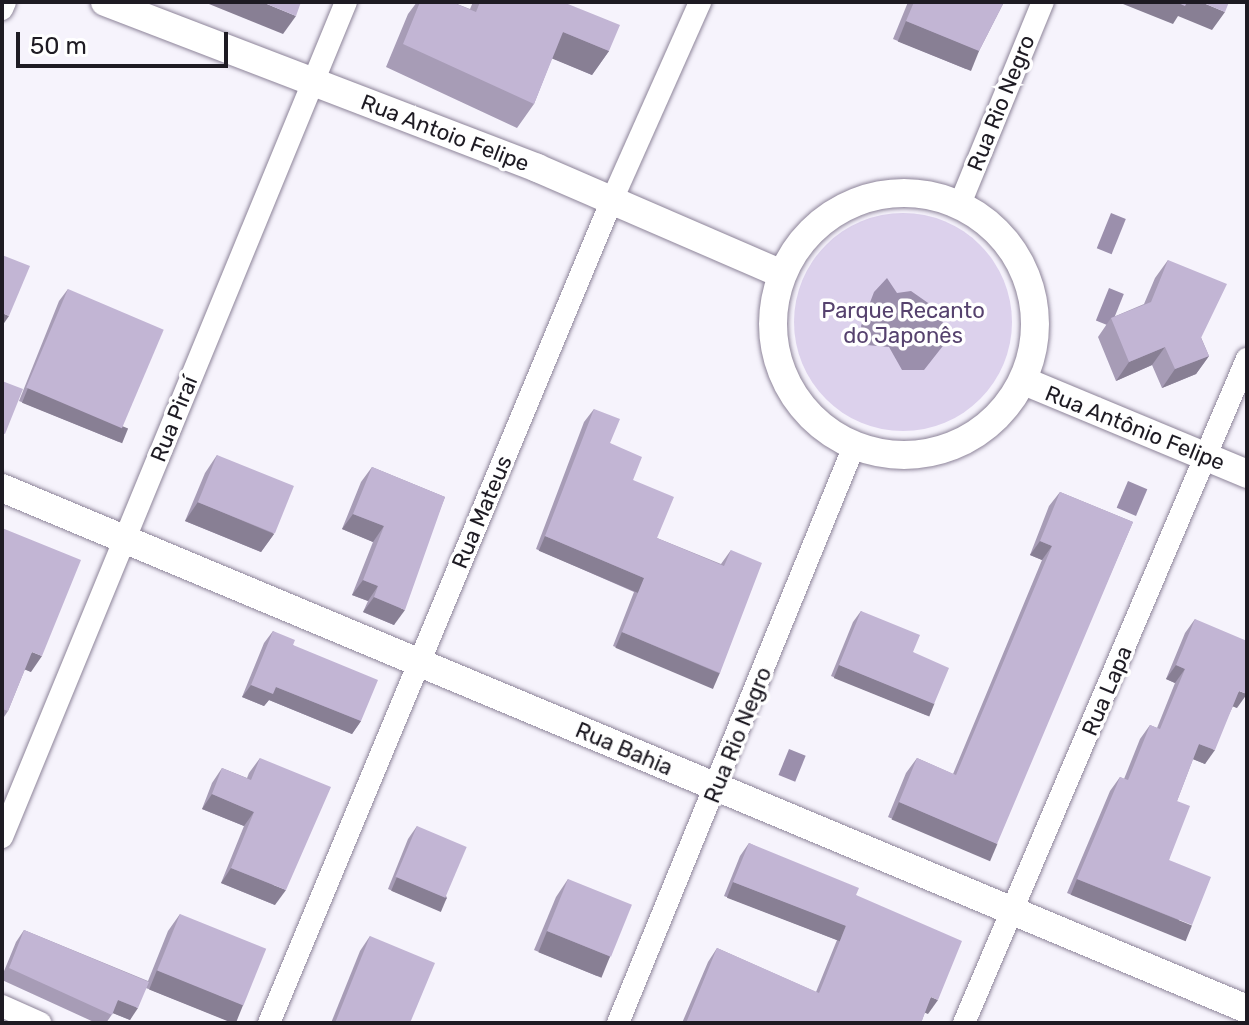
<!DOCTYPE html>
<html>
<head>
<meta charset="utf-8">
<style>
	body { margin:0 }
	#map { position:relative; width:1249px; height:1025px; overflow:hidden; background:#f6f3fc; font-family:Rubik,sans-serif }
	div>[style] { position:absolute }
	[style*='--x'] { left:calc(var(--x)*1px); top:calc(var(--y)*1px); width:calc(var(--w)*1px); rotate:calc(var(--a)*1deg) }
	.green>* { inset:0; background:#dcd1ec }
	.round { border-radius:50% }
	.water>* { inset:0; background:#9b8fac; transform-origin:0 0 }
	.roads { filter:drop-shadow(0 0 2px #8d8499) drop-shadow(0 0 2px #8d8499) }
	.minor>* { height:22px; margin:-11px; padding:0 11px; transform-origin:11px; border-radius:11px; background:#fff }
	.tertiary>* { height:28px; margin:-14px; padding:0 14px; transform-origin:14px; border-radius:14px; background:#fff }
	.tertiary>.ring { margin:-14px; padding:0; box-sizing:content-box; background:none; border:28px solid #fff; border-radius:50% }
	.wall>* { inset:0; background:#a79cb6 }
	.shaded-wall>* { inset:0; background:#887f94; transform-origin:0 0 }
	.building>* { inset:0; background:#c2b5d4; transform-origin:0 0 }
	span { translate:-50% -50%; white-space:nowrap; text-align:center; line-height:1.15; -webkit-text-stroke:7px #fff; paint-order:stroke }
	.street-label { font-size:22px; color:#1e1b23 }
	.park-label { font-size:22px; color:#56426e }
	.frame { position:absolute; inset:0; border:4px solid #1e1b23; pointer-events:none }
	.scale { position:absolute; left:16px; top:32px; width:212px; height:36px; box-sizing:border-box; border:4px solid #1e1b23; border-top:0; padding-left:10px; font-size:24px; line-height:28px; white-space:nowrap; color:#1e1b23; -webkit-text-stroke:6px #fff; paint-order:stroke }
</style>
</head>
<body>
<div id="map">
	<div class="green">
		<div class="round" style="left:794px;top:213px;width:218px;height:218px"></div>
	</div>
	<div class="water">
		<div style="left:1111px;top:213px;width:16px;height:38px;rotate:22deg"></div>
		<div style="clip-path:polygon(887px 278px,897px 293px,911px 291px,941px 312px,946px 342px,924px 370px,902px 370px,889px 347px,866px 345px,861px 326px,874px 292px)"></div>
		<div style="left:1109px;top:288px;width:16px;height:35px;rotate:22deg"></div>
		<div style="left:1128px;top:481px;width:21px;height:29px;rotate:23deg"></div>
		<div style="left:789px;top:749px;width:18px;height:28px;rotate:22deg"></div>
	</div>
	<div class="roads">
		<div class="minor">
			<div style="--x:2;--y:9;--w:8;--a:-67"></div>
			<div style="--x:960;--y:204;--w:218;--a:-67.7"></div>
			<div style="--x:2;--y:837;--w:903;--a:-67.61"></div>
			<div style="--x:2;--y:1006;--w:42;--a:24.1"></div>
			<div style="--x:269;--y:1023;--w:892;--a:-67.38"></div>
			<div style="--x:612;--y:200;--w:217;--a:-66"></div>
			<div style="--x:618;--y:1023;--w:623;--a:-67.75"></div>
			<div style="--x:964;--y:1023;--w:722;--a:-66.92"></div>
		</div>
		<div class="tertiary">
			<div style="--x:105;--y:2;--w:463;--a:21"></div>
			<div style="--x:537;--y:168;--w:267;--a:23.4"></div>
			<div class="ring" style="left:773px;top:193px;width:234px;height:234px"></div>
			<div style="--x:1024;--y:381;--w:242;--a:22.6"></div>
			<div style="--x:2;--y:488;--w:1350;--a:22.71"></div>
		</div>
	</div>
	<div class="wall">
		<div style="clip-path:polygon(417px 2px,452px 2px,470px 9px,473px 2px,563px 2px,609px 51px,592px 75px,552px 58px,534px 104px,517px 128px,386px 67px,408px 14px)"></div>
		<div style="clip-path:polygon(908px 2px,1004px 2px,979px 51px,966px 69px,893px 39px)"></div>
		<div style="clip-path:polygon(1168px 260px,1209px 356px,1196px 374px,1162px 388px,1152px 365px,1116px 381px,1098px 337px,1111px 318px,1144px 304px,1155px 278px)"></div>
		<div style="clip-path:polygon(68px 289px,119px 442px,19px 401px,59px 301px)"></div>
		<div style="clip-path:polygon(594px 409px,610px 443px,633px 480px,657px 538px,721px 564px,731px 550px,720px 673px,711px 686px,613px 646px,634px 592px,536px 549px,584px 422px)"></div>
		<div style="clip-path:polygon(217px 455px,274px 534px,261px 552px,185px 521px,205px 473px)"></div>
		<div style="clip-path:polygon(372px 467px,445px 497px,394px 625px,363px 612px,368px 601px,352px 595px,373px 542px,342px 529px,361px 482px)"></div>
		<div style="clip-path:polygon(1060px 492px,1133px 522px,987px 859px,888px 817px,906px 773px,917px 758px,953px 774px,1042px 560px,1030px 555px,1049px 506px)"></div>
		<div style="clip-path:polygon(2px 528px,31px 672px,25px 669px,8px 711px,2px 720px)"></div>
		<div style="clip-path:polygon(861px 611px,913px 652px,934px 704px,926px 715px,831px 676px,853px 622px)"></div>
		<div style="clip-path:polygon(1195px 619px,1237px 708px,1233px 706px,1205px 764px,1193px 759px,1177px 801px,1169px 860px,1182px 939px,1067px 893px,1110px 791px,1120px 777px,1124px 779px,1140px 739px,1150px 725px,1157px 728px,1175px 683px,1166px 679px,1185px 633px)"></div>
		<div style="clip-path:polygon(273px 631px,293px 645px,361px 721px,352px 734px,269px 700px,264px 706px,242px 697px,264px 643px)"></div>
		<div style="clip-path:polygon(260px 758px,275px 905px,221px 883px,244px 826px,202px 809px,212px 783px,222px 768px,247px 778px,249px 773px)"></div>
		<div style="clip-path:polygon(417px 826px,447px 898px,438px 910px,388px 889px,408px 839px)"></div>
		<div style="clip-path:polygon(749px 843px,856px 895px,928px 1014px,925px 1012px,921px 1023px,682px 1023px,708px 962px,717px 948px,816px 992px,837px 940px,724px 896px,740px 856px)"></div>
		<div style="clip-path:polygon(568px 879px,610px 957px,597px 976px,534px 950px,556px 897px)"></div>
		<div style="clip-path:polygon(180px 914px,231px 1022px,146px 988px,130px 1020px,113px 1013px,106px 1023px,96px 1023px,2px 980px,2px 976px,16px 942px,24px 930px,148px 981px,168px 931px)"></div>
		<div style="clip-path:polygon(370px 936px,410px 1023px,331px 1023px,360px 951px)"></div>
	</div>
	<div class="shaded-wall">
		<div style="clip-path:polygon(204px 2px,262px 2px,296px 16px,283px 34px)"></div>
		<div style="clip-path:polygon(1118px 2px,1201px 2px,1225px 12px,1212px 30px,1178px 16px,1173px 24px)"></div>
		<div style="left:906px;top:21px;width:79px;height:22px;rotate:22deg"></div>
		<div style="clip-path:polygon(563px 32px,609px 51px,592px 75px,546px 56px)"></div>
		<div style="clip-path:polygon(2px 313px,9px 316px,2px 326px)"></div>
		<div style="clip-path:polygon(1165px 347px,1152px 365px,1116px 381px,1129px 362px)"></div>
		<div style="clip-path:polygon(1209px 356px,1196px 374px,1162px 388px,1175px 369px)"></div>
		<div style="left:28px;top:388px;width:108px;height:16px;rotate:22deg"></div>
		<div style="clip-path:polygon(198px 502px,274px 534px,261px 552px,185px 521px)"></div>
		<div style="clip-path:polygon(353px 514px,384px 526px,373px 542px,342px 529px)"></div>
		<div style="left:545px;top:536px;width:108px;height:16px;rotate:23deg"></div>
		<div style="clip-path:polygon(1040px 541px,1052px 546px,1042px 560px,1030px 555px)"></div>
		<div style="clip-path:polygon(363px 580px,378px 586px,368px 601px,352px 595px)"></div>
		<div style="clip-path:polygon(374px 597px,405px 610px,394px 625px,363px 612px)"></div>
		<div style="left:622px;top:632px;width:106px;height:17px;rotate:23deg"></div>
		<div style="clip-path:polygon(32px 652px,42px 656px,31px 672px,21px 668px)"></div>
		<div style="left:839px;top:665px;width:103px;height:14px;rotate:22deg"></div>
		<div style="clip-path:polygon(1176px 665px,1185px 669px,1175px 683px,1166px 679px)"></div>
		<div style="clip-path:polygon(251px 685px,276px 687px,361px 721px,352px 734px,269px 700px,264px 706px,242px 697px)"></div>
		<div style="clip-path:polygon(1239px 691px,1247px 694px,1237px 708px,1229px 705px)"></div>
		<div style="clip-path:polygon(1199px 744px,1215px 750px,1205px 764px,1190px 758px)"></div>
		<div style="clip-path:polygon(212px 794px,254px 812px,244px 826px,202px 809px)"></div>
		<div style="left:899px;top:802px;width:107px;height:19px;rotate:23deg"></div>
		<div style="clip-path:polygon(231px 868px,286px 890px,275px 905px,221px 883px)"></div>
		<div style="left:397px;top:877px;width:54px;height:15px;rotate:23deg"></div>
		<div style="left:1077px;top:879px;width:124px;height:17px;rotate:22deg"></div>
		<div style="left:733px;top:882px;width:121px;height:17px;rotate:21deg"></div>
		<div style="left:547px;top:931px;width:68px;height:23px;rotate:22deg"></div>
		<div style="left:157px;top:970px;width:93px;height:21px;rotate:22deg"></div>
		<div style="clip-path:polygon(931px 997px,938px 1000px,928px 1014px,921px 1011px)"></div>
		<div style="clip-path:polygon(118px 1000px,138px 1008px,130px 1020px,110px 1012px)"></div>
	</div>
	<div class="building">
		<div style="clip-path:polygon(262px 2px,301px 2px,296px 16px)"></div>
		<div style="clip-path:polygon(420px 2px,452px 2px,476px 12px,480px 2px,563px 2px,620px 25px,609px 51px,563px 32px,534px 104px,403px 44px)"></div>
		<div style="clip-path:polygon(914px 2px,1004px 2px,979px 51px,906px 21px)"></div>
		<div style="clip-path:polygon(1176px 2px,1187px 2px,1185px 6px)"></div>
		<div style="clip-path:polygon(1201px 2px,1229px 2px,1225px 12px)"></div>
		<div style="clip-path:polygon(2px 255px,30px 266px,9px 316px,2px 313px)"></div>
		<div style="clip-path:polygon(1168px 260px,1227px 284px,1201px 338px,1209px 356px,1175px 369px,1165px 347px,1129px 362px,1111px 318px,1151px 302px)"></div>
		<div style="left:68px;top:289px;width:104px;height:107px;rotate:23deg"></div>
		<div style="clip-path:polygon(2px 381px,23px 389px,5px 434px,2px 433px)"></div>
		<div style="clip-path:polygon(594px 409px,620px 419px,610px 443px,642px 457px,633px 480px,674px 497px,657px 538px,724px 566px,731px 550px,762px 563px,720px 673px,622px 632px,644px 578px,545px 536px)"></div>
		<div style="left:217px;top:455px;width:83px;height:51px;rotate:22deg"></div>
		<div style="clip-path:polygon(372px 467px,445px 497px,405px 610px,374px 597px,378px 586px,363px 580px,384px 526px,353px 514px)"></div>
		<div style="clip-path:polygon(1060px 492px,1133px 522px,997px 844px,899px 802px,917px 758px,956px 775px,1052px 546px,1040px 541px)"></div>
		<div style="clip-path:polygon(2px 528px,81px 560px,42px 656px,32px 652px,8px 711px,2px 709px)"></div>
		<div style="clip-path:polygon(861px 611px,920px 635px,913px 652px,949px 668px,934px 704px,839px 665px)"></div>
		<div style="clip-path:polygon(1195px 619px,1247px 641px,1247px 694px,1239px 691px,1215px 750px,1199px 744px,1177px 801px,1190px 806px,1169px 860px,1211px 877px,1192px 925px,1077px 879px,1120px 777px,1128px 780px,1150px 725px,1160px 729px,1185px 669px,1176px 665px)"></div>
		<div style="clip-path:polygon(273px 631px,295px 640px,293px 645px,378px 680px,361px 721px,276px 687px,273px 694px,251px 685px)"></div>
		<div style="clip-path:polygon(260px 758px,331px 787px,286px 890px,231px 868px,254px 812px,212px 794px,222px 768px,251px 780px)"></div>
		<div style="left:417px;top:826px;width:54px;height:55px;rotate:23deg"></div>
		<div style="clip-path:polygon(749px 843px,859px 888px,856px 895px,962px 941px,938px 1000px,931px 997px,921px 1023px,686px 1023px,717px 948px,819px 993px,846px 926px,733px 882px)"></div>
		<div style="left:568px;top:879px;width:69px;height:56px;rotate:22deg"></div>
		<div style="left:180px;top:914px;width:93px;height:61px;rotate:22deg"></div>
		<div style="clip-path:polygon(24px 930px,149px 982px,138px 1008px,118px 1000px,112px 1015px,9px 968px)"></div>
		<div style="clip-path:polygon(370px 936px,435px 963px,410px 1023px,335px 1023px)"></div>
	</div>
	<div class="street-label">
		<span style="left:1001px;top:103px;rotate:-68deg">Rua Rio Negro</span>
		<span style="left:445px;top:133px;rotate:21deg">Rua Antoio Felipe</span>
		<span style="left:174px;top:419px;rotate:-68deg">Rua Piraí</span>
		<span style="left:1135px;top:428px;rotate:22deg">Rua Antônio Felipe</span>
		<span style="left:482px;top:512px;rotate:-67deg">Rua Mateus</span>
		<span style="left:1107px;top:691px;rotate:-67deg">Rua Lapa</span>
		<span style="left:738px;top:735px;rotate:-68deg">Rua Rio Negro</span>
		<span style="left:624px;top:749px;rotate:23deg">Rua Bahia</span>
	</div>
	<div class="park-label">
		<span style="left:903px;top:323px">Parque Recanto<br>do Japonês</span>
	</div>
	<div class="frame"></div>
	<div class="scale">50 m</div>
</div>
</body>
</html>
